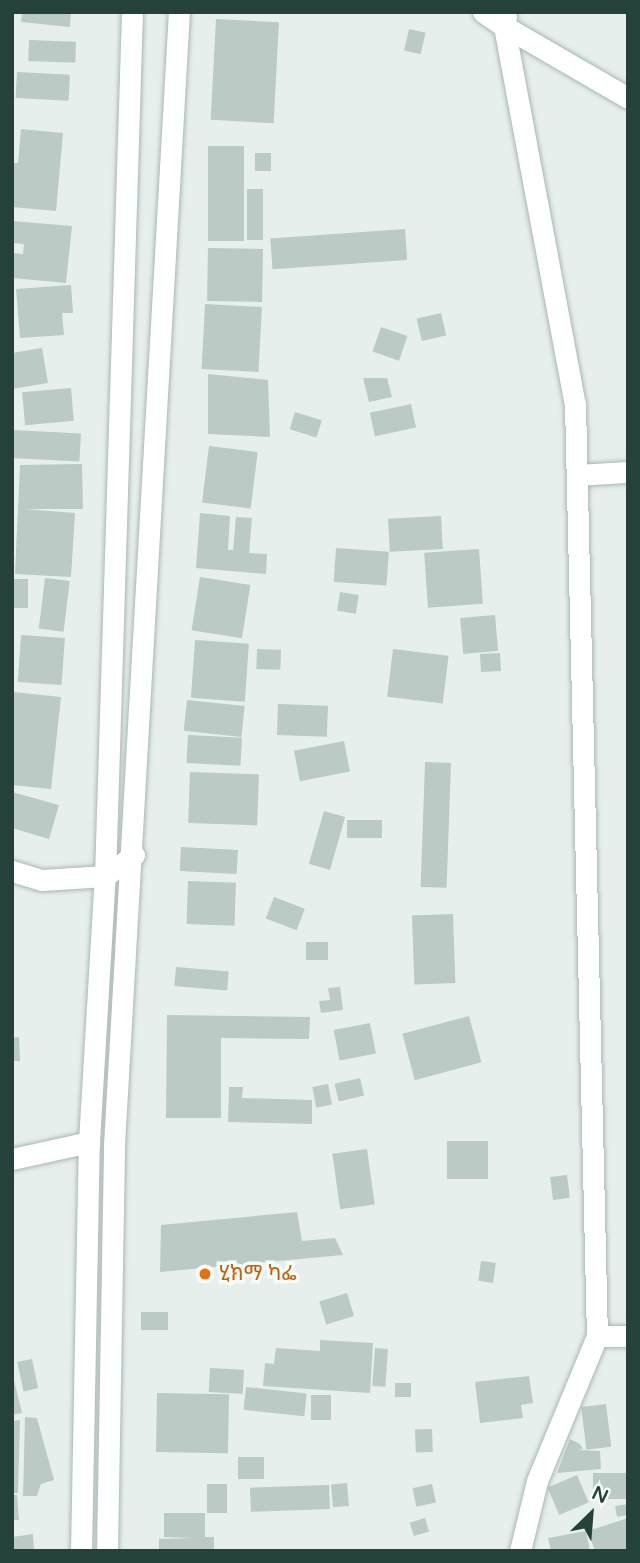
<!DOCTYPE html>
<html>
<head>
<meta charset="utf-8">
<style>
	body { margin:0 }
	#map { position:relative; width:640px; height:1563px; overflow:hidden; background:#e6efeb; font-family:"Varela Round","Noto Sans Ethiopic",sans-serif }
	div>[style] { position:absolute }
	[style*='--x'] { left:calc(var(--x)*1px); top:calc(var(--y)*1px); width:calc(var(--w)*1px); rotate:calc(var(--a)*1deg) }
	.building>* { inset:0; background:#bbcac4; transform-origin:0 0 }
	.roads { filter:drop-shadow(0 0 2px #a8b8b2) drop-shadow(0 0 2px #a8b8b2) }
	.street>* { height:21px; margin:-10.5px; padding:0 10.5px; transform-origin:10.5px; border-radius:10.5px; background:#fff }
	.secondary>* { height:21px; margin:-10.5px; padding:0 10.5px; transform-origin:10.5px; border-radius:10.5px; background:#fff }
	.dots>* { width:19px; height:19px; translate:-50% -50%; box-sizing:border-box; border:4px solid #f7fbf9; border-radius:50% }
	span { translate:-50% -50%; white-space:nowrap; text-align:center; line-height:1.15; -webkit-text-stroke:7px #f7fbf9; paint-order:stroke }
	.food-label { font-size:21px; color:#c56008 }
	.left { translate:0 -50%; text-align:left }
	.frame { position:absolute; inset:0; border:14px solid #24423a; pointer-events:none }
	.north { position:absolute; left:556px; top:1479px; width:70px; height:70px; -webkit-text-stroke:5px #f7fbf9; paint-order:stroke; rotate:25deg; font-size:19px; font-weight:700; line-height:28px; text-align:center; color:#24423a }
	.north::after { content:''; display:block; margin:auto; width:24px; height:32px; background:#24423a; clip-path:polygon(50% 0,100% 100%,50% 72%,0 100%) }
</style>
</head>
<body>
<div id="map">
	<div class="building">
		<div style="clip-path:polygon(22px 12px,71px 12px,70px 27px,21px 22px)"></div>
		<div style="left:216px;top:19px;width:63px;height:101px;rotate:3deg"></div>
		<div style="left:409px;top:29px;width:17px;height:22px;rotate:13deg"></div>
		<div style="left:29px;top:40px;width:47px;height:21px;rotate:2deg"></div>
		<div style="left:17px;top:72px;width:53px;height:26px;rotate:3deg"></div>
		<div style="clip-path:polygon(21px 129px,63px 133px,56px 211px,12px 207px,12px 163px,18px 163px)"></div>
		<div style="left:208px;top:146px;width:36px;height:95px"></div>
		<div style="left:255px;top:153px;width:16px;height:18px"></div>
		<div style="left:247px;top:189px;width:16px;height:51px"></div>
		<div style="clip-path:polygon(12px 221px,72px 226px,66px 283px,12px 278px,13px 253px,23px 254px,24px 244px,12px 243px)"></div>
		<div style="left:405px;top:229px;width:31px;height:135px;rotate:86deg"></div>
		<div style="left:208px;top:248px;width:55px;height:53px;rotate:1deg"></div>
		<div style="clip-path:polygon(71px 285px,73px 313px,62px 313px,64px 335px,20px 338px,16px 289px)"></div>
		<div style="left:205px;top:304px;width:57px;height:65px;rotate:3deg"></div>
		<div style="left:441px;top:313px;width:23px;height:25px;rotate:77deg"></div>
		<div style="left:381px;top:327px;width:28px;height:26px;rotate:19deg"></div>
		<div style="clip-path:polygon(42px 348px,48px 383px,12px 389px,12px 353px)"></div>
		<div style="clip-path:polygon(208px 374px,268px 380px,270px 437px,208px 434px)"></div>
		<div style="clip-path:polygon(363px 378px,387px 378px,392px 397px,369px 402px)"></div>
		<div style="left:71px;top:388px;width:33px;height:49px;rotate:85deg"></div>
		<div style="left:411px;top:404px;width:24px;height:42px;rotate:78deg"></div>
		<div style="left:295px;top:412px;width:28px;height:18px;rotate:17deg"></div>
		<div style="left:12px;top:430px;width:69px;height:28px;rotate:3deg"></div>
		<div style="left:209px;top:446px;width:49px;height:57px;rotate:7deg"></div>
		<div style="clip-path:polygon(82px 464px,83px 509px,24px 509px,75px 513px,71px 577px,15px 574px,20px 465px)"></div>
		<div style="clip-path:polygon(200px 513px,230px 516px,228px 550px,233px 550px,236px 517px,252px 518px,249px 553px,267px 554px,266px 574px,196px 568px)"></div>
		<div style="left:441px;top:516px;width:33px;height:53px;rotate:87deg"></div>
		<div style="left:336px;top:548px;width:53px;height:34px;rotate:4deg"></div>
		<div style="left:479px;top:549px;width:55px;height:55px;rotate:86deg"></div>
		<div style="left:200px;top:577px;width:51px;height:54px;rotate:9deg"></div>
		<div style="left:45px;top:578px;width:25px;height:51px;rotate:7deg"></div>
		<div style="left:12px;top:579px;width:16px;height:29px"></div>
		<div style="left:340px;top:592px;width:19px;height:19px;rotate:9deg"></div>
		<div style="left:495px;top:615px;width:36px;height:35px;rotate:85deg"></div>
		<div style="left:21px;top:635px;width:44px;height:47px;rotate:4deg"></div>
		<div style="left:195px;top:640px;width:54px;height:58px;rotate:4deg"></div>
		<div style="left:257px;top:649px;width:24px;height:20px;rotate:2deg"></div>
		<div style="left:393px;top:649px;width:56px;height:48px;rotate:7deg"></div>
		<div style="left:500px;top:653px;width:18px;height:20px;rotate:87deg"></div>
		<div style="clip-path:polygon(13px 692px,61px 697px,51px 789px,12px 785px)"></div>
		<div style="left:187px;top:700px;width:58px;height:31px;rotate:6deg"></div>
		<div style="left:278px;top:704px;width:50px;height:31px;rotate:2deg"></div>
		<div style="left:188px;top:735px;width:54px;height:28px;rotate:3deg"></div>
		<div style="left:344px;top:741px;width:31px;height:51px;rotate:79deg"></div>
		<div style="left:425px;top:762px;width:26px;height:125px;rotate:2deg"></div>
		<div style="left:190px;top:772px;width:69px;height:51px;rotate:2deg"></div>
		<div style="clip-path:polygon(12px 792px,59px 805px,49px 839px,12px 828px)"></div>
		<div style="left:324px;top:811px;width:22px;height:55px;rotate:16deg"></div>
		<div style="left:347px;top:820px;width:35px;height:18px"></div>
		<div style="left:181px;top:847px;width:57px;height:24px;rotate:3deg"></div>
		<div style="left:188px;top:881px;width:48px;height:43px;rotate:2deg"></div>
		<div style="left:274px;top:897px;width:33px;height:23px;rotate:21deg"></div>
		<div style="left:453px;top:914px;width:69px;height:41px;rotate:88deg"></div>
		<div style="left:328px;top:942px;width:18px;height:22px;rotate:90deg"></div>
		<div style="left:176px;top:967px;width:53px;height:19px;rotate:5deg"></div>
		<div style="clip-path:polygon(340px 987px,343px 1010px,321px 1013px,319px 1001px,330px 1000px,328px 988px)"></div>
		<div style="clip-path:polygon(167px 1015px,310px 1017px,309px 1039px,221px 1038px,221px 1118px,166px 1118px)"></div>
		<div style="left:469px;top:1016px;width:48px;height:69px;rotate:75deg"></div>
		<div style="left:370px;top:1023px;width:31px;height:37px;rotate:79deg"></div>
		<div style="clip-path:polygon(19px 1037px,20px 1061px,12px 1061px,12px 1038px)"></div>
		<div style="left:360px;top:1078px;width:18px;height:26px;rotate:77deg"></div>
		<div style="left:328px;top:1084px;width:21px;height:16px;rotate:79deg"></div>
		<div style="clip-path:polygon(229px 1087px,243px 1087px,242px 1098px,312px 1100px,312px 1124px,228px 1122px)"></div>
		<div style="left:447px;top:1141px;width:41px;height:38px"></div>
		<div style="left:367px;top:1149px;width:56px;height:35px;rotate:82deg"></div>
		<div style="left:567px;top:1175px;width:23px;height:17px;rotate:83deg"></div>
		<div style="clip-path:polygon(297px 1212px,302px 1241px,335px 1238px,343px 1255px,160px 1272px,161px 1225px)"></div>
		<div style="left:481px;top:1261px;width:15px;height:20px;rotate:8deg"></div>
		<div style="left:347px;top:1293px;width:24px;height:29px;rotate:73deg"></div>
		<div style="left:141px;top:1312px;width:27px;height:18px"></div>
		<div style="clip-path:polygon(320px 1340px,373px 1343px,370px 1393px,263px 1386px,265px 1363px,274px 1364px,276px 1348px,320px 1351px)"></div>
		<div style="left:375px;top:1348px;width:13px;height:38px;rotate:4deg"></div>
		<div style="left:32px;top:1359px;width:30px;height:15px;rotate:78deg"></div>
		<div style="left:210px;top:1368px;width:34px;height:24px;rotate:3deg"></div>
		<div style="clip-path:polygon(12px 1372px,22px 1413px,12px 1415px)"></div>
		<div style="clip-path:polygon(529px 1376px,533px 1403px,521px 1405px,523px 1418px,480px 1423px,475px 1382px)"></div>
		<div style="left:395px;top:1383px;width:16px;height:14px"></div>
		<div style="left:246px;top:1387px;width:61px;height:23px;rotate:6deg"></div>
		<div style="left:157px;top:1393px;width:72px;height:59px;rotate:1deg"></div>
		<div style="left:311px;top:1395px;width:20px;height:25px"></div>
		<div style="left:606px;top:1404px;width:43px;height:25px;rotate:83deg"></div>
		<div style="clip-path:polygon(25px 1417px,37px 1418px,54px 1480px,41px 1484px,37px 1496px,23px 1496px)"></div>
		<div style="clip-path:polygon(20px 1420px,18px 1493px,12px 1493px,12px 1421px)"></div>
		<div style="left:432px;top:1429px;width:23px;height:17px;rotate:88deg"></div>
		<div style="clip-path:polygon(570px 1439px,580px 1444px,583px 1449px,577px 1450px,600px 1451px,601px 1469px,557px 1473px)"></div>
		<div style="left:238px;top:1457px;width:26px;height:22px"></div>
		<div style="left:628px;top:1473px;width:26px;height:35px;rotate:90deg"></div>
		<div style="left:577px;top:1475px;width:30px;height:32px;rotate:67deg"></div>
		<div style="left:347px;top:1483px;width:23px;height:16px;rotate:85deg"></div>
		<div style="left:207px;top:1484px;width:20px;height:29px"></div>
		<div style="left:432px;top:1484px;width:19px;height:20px;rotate:78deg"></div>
		<div style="left:329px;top:1485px;width:24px;height:79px;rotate:88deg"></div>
		<div style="clip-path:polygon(12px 1495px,17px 1495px,19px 1520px,12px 1520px)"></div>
		<div style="clip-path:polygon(628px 1504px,628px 1515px,617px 1517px,615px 1506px)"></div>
		<div style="clip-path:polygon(164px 1513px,205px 1513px,205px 1537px,214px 1537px,214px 1551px,159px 1551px,159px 1539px,195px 1538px,164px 1537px)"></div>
		<div style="left:425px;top:1518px;width:14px;height:16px;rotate:73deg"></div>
		<div style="clip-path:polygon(628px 1518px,628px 1550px,595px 1551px,588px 1531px)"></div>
		<div style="clip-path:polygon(586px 1531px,590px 1551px,551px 1551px,548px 1538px)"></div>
		<div style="clip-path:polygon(33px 1534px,34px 1551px,12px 1551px,12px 1537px)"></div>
	</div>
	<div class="roads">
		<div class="street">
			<div style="--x:483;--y:12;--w:25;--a:34"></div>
			<div style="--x:504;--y:26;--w:385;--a:79.4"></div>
			<div style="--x:575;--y:404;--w:932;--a:88.65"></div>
			<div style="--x:597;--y:1336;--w:157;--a:112.5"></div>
			<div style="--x:537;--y:1481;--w:72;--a:103.7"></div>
			<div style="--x:506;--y:17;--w:9;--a:103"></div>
			<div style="--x:504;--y:26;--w:143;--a:30.1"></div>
			<div style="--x:577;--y:475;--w:51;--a:-3.4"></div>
			<div style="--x:12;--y:871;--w:31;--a:17"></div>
			<div style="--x:42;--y:880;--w:63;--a:-3.6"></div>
			<div style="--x:105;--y:876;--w:36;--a:-36"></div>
			<div style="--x:12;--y:1159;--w:79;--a:-12.4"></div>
			<div style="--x:597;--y:1336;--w:31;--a:0"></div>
		</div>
		<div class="secondary">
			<div style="--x:81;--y:1551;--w:409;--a:-88.9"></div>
			<div style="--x:89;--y:1142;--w:266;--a:-86.6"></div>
			<div style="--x:105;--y:876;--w:864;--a:-88.21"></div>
			<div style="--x:107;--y:1551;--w:406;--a:-89"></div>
			<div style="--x:114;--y:1145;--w:1135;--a:-86.72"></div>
		</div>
	</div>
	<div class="dots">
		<div style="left:205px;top:1274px;background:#e8710a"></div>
	</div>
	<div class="food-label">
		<span class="left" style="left:219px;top:1274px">ሂክማ ካፌ</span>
	</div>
	<div class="frame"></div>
	<div class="north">N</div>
</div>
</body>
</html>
